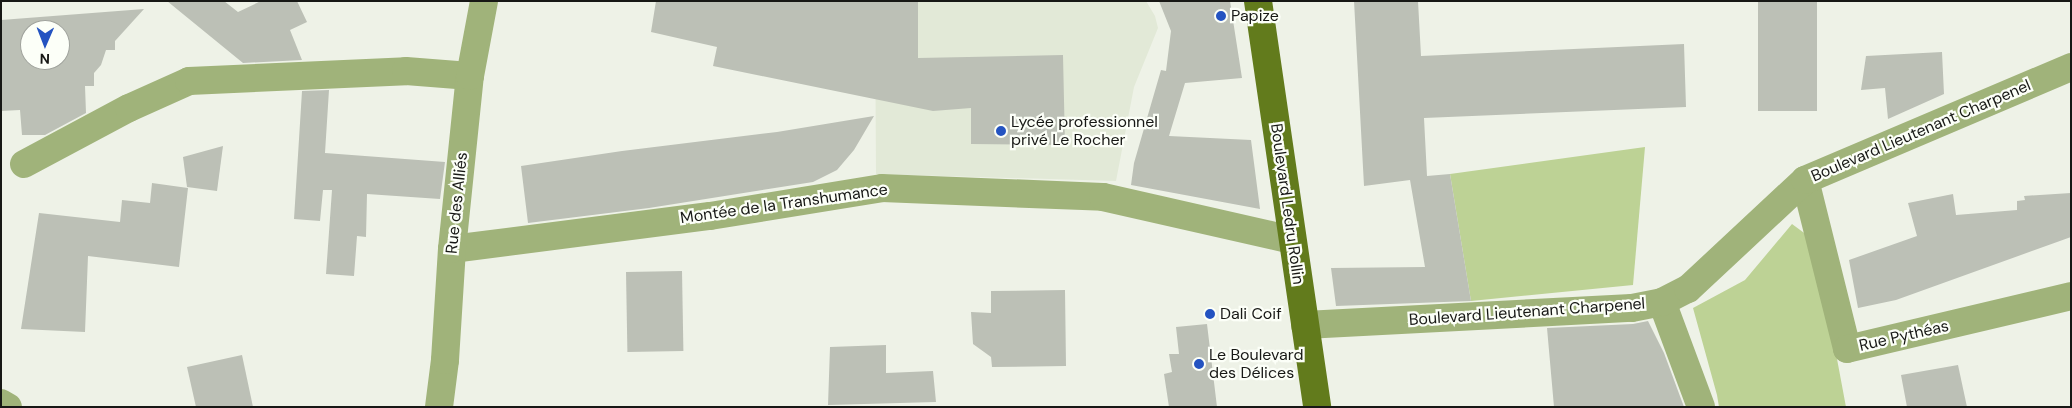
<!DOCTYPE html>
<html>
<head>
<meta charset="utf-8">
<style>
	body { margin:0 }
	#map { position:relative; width:2072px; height:408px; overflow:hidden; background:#eef2e7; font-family:"DM Sans",sans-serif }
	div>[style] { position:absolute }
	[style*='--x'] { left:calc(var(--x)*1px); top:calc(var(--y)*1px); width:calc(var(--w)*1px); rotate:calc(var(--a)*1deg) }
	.built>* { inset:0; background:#e2e9d7 }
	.green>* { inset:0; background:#bdd295 }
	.building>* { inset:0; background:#bcc0b6; transform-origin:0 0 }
	.street>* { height:28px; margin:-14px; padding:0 14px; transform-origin:14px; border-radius:14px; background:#a0b37a }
	.primary>* { height:28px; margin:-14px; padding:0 14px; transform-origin:14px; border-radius:14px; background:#627b1c }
	.dots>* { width:14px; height:14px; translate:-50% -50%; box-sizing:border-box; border:2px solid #fcfff8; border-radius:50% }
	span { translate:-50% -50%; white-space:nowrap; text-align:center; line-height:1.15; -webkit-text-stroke:4.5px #fcfff8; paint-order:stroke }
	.poi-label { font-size:16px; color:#171815 }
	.left { translate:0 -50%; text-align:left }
	.street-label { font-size:16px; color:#171815 }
	.frame { position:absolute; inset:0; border:2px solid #171815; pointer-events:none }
	.north { position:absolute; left:20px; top:20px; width:50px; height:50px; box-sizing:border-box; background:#fcfff8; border:1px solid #a0a39d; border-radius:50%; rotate:181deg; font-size:14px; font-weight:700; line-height:20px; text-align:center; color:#171815 }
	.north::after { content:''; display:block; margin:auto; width:18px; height:22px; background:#2453c1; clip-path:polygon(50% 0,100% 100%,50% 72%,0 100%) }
</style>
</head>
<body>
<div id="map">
	<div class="built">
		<div style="clip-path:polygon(875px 1px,1146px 1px,1155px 16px,1158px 28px,1134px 87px,1116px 181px,876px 174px)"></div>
	</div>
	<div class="green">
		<div style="clip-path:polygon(1645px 147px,1633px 285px,1471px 301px,1450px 174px)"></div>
		<div style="clip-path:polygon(1792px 224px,1815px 241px,1846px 407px,1719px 407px,1717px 395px,1693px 308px,1745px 280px)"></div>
	</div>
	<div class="building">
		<div style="clip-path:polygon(167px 1px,224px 1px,238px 12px,261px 1px,297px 1px,307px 22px,290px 30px,302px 60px,243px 63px)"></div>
		<div style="clip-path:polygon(656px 1px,918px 1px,918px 58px,1063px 55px,1065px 145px,971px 144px,971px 108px,933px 111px,713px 66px,717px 47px,651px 32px)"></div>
		<div style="clip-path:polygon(1159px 1px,1230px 1px,1242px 78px,1185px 83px,1169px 136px,1251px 140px,1260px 209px,1131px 185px,1134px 163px,1161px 70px,1166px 71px,1171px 31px)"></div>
		<div style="clip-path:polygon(1354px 1px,1418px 1px,1421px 56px,1684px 44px,1686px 107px,1424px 118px,1427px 176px,1450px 174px,1471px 301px,1336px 306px,1331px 268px,1425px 267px,1410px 180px,1364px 186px)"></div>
		<div style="left:1758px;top:1px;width:59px;height:110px"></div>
		<div style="clip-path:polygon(evenodd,144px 9px,115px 41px,115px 50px,106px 50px,101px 65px,94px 73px,94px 86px,85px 86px,86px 113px,45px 135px,22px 135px,20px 110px,1px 111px,1px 20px,144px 9px,30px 30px,60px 30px,60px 60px,30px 60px,30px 30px)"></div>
		<div style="clip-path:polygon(1942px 52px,1944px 94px,1888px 119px,1885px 88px,1861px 90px,1866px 56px)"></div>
		<div style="clip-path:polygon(329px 90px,325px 153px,445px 162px,440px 199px,367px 194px,366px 237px,357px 236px,354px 276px,326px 274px,332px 190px,323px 190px,320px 221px,294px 219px,302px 91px)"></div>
		<div style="clip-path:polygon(874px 116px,854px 150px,837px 170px,813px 182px,649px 208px,528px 223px,521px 166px,622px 151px,777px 132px)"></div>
		<div style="clip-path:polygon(223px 146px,217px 191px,187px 187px,183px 157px)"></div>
		<div style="clip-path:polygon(152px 183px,188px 188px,179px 267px,88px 256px,85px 332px,21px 329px,39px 213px,120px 222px,122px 200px,150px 203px)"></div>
		<div style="clip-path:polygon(2071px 193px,2071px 237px,1896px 300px,1858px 308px,1849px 260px,1917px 236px,1908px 203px,1953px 194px,1956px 215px,2017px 210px,2017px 201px,2025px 200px,2024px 196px)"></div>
		<div style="left:682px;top:271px;width:80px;height:56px;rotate:89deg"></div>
		<div style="clip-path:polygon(1065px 290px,1066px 366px,992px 367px,991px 357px,973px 344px,971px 312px,991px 313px,991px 291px)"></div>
		<div style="clip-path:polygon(1648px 321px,1664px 353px,1684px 407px,1554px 407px,1547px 328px,1633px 324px)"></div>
		<div style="clip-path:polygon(1207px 324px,1217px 407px,1169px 407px,1164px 374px,1172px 372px,1169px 354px,1179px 354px,1176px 327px)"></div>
		<div style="clip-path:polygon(886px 345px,886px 373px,933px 371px,936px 402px,828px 405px,830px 347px)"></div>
		<div style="clip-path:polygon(242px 355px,253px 407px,196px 407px,187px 367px)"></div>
		<div style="clip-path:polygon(1958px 365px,1967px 407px,1907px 407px,1901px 375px)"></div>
	</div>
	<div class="street">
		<div style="--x:24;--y:164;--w:119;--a:-28.1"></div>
		<div style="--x:129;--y:108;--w:66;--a:-24.2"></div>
		<div style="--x:189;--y:81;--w:217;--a:-2.6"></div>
		<div style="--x:406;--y:71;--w:64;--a:4.5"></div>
		<div style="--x:1805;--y:180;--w:174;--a:76"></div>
		<div style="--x:1847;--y:349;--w:230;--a:-13.3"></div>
		<div style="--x:452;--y:249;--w:260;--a:-7.3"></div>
		<div style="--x:710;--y:216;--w:174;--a:-9.2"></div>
		<div style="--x:882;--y:188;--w:221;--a:2.3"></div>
		<div style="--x:1103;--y:197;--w:194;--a:12.8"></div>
		<div style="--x:1662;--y:302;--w:112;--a:69.6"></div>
		<div style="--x:1305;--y:325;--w:327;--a:-3"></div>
		<div style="--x:1632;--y:308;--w:31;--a:-11"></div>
		<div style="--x:1662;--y:302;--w:29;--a:-27"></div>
		<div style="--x:1688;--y:289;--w:160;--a:-43"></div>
		<div style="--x:1805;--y:180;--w:289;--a:-23"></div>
		<div style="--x:1;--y:403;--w:8;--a:30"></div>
		<div style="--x:439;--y:407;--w:47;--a:-82.7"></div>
		<div style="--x:445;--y:360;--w:111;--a:-86.4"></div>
		<div style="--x:452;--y:249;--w:174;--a:-84.1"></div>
		<div style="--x:470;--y:76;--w:76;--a:-79.4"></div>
	</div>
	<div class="primary">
		<div style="--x:1258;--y:1;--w:410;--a:81.7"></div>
	</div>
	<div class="dots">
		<div style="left:1221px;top:16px;background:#2453c1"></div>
		<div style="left:1001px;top:131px;background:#2453c1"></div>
		<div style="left:1210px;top:314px;background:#2453c1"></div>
		<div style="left:1199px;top:364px;background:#2453c1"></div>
	</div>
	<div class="poi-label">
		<span class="left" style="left:1231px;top:16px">Papize</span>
		<span class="left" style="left:1011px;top:131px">Lycée professionnel<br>privé Le Rocher</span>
		<span class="left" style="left:1220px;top:314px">Dali Coif</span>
		<span class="left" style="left:1209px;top:364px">Le Boulevard<br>des Délices</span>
	</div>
	<div class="street-label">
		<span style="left:1921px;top:131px;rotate:-23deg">Boulevard Lieutenant Charpenel</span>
		<span style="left:457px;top:203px;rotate:-84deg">Rue des Alliés</span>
		<span style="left:784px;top:204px;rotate:-8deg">Montée de la Transhumance</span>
		<span style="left:1287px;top:204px;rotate:82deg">Boulevard Ledru Rollin</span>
		<span style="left:1527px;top:312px;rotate:-4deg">Boulevard Lieutenant Charpenel</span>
		<span style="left:1904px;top:336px;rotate:-13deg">Rue Pythéas</span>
	</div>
	<div class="frame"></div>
	<div class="north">N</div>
</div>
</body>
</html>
